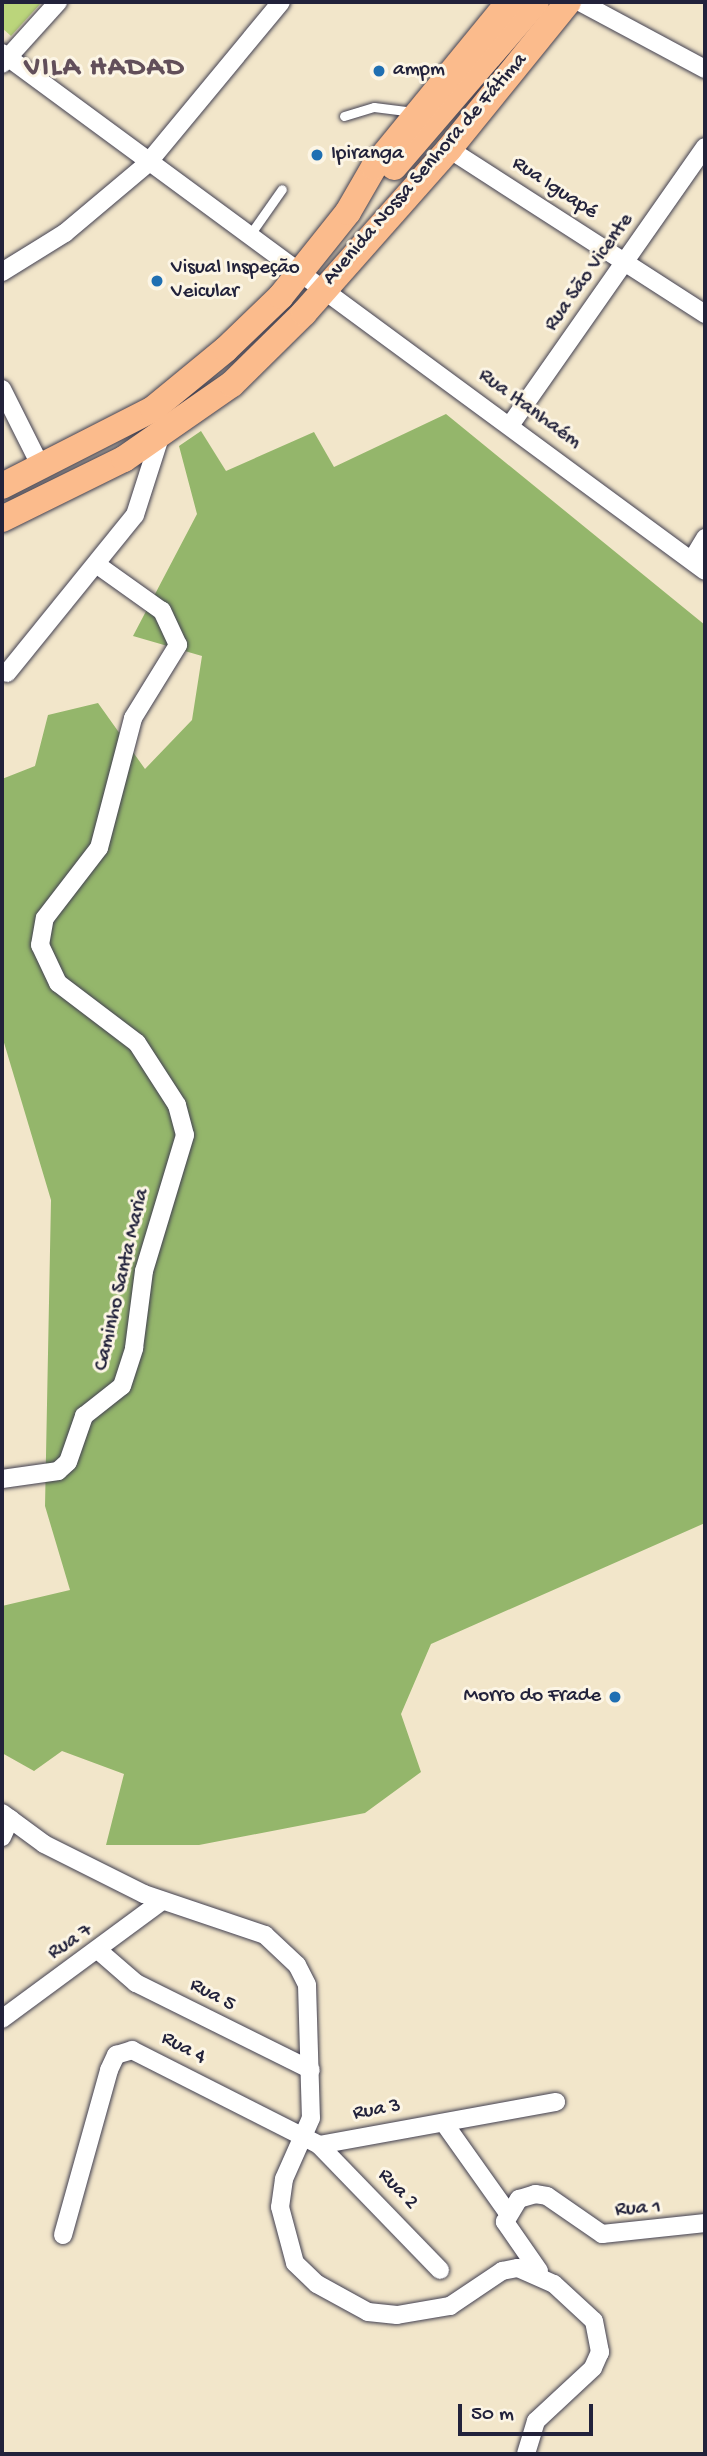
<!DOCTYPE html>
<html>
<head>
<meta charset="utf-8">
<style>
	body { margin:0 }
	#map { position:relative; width:707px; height:2456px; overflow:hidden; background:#f2e6ca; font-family:"Gochi Hand",sans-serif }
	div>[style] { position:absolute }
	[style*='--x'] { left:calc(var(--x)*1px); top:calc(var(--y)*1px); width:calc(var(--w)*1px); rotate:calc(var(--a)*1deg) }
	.green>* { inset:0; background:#bbd57b }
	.forest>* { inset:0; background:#94b66b }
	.roads { filter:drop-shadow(0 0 2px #413f50) drop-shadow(0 0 2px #413f50) }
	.service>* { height:9px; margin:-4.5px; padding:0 4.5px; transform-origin:4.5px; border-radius:4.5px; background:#fff }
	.minor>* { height:18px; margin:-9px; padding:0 9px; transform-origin:9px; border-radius:9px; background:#fff }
	.primary>* { height:26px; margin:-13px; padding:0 13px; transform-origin:13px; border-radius:13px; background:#fbbb8c }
	.dots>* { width:19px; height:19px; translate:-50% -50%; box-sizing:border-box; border:4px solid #fcf5e5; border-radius:50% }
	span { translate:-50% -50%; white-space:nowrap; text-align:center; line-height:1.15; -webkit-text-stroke:6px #fcf5e5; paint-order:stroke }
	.poi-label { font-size:21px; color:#22223b }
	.left { translate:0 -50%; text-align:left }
	.right { translate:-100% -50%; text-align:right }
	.street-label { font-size:21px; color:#22223b }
	.district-label { font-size:28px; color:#624f5a; font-weight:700; letter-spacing:2px }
	.frame { position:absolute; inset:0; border:4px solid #22223b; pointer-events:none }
	.scale { position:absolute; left:458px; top:2404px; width:135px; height:32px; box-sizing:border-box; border:4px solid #22223b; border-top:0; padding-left:9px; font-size:21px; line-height:24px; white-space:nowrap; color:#22223b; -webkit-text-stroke:5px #fcf5e5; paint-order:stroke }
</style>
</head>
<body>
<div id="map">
	<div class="green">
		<div style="clip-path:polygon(2px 2px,42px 2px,11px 36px,2px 28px)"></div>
	</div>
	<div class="forest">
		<div style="clip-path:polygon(446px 414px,705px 625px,705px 1523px,431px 1644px,401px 1714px,421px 1772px,365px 1813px,199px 1845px,106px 1845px,124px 1774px,62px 1751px,34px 1771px,2px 1753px,2px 1606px,70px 1590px,45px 1506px,51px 1200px,2px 1036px,2px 779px,35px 766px,48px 715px,98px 703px,145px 769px,192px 720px,202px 656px,133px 636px,197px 514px,179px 446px,201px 431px,226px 471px,314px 432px,334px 467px)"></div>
	</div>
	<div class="roads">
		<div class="service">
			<div style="--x:344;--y:116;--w:31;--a:-17"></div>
			<div style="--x:374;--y:107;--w:40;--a:7.1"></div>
			<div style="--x:249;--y:236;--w:57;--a:-54.9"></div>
		</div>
		<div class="minor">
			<div style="--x:580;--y:2;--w:142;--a:28.2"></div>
			<div style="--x:2;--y:53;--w:873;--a:36.38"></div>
			<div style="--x:2;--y:64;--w:84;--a:-47.9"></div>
			<div style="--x:449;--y:149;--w:305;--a:32.8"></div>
			<div style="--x:2;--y:272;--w:74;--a:-31.8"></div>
			<div style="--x:65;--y:233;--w:107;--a:-40.1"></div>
			<div style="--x:147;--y:164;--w:210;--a:-50.4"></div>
			<div style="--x:2;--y:389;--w:87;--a:63.4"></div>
			<div style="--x:511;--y:424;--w:338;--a:-55"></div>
			<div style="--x:692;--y:560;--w:26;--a:-59"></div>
			<div style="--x:7;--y:673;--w:203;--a:-51"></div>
			<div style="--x:135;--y:515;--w:85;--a:-72.2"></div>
			<div style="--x:2;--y:1479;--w:57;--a:-8.1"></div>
			<div style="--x:58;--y:1471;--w:13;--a:-42"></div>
			<div style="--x:68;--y:1462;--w:49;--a:-70.8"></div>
			<div style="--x:84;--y:1416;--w:48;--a:-38.3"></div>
			<div style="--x:122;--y:1386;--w:40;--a:-72"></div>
			<div style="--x:134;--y:1348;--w:78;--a:-82.6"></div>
			<div style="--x:144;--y:1271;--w:142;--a:-73.2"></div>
			<div style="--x:185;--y:1135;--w:31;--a:-105"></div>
			<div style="--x:177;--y:1105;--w:74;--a:-122.8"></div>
			<div style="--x:137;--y:1043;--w:99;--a:-142.8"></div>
			<div style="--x:58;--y:983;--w:42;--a:-115.3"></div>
			<div style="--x:40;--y:945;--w:27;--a:-80"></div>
			<div style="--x:45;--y:918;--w:88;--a:-52.4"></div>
			<div style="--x:99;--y:848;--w:134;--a:-75.3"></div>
			<div style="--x:133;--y:718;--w:86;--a:-58.3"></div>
			<div style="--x:178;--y:645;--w:38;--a:-115"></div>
			<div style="--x:162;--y:611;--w:81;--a:-144.5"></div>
			<div style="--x:2;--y:1813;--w:52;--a:36.4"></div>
			<div style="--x:44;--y:1844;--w:112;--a:26.6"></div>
			<div style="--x:144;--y:1894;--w:128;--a:18.7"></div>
			<div style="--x:265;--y:1935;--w:44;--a:43.2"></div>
			<div style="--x:297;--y:1965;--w:22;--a:63"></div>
			<div style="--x:307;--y:1985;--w:133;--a:88.3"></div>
			<div style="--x:311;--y:2118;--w:67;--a:113.9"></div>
			<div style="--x:284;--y:2179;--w:28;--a:98"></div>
			<div style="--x:280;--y:2207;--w:58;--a:75"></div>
			<div style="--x:295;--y:2263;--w:30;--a:44"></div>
			<div style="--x:317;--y:2284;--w:58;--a:28.8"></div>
			<div style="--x:368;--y:2312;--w:29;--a:6"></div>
			<div style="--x:397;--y:2315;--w:54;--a:-9.6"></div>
			<div style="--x:450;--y:2306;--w:63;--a:-33.9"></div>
			<div style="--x:502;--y:2271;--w:16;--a:-11"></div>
			<div style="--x:518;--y:2268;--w:39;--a:24"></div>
			<div style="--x:554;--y:2284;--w:54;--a:42.8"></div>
			<div style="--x:594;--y:2321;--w:32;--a:79"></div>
			<div style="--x:600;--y:2352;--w:17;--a:114"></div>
			<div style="--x:593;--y:2368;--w:78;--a:137.1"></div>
			<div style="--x:536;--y:2421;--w:34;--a:107"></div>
			<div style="--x:2;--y:1837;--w:20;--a:-66"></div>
			<div style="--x:99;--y:1951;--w:49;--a:40.9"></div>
			<div style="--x:136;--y:1983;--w:195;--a:26.4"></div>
			<div style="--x:2;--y:2019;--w:199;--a:-36.4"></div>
			<div style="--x:444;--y:2123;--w:110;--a:54.6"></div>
			<div style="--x:319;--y:2145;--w:241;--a:-10.3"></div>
			<div style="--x:63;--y:2235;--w:171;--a:-74.4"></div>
			<div style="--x:109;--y:2070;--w:17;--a:-65"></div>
			<div style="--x:116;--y:2055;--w:17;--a:-17"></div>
			<div style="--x:132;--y:2050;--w:210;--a:26.9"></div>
			<div style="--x:319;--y:2145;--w:174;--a:45.9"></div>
			<div style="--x:539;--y:2271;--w:60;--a:-124.8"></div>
			<div style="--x:505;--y:2222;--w:27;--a:-59"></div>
			<div style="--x:519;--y:2199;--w:17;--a:-17"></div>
			<div style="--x:535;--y:2194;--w:12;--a:9"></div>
			<div style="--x:547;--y:2196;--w:67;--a:34.6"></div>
			<div style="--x:602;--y:2234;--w:104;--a:-6.1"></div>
		</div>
		<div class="primary">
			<div style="--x:394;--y:167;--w:218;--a:-49.3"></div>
			<div style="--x:2;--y:486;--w:169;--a:-27"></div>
			<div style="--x:153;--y:409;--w:94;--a:-39.4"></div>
			<div style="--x:226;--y:349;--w:76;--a:-43.9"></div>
			<div style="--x:281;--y:296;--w:107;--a:-51.4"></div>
			<div style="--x:348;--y:212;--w:52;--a:-60"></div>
			<div style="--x:374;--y:167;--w:213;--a:-50.7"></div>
			<div style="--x:2;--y:519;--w:136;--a:-26.2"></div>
			<div style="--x:124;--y:459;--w:131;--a:-34.8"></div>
			<div style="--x:232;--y:384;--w:101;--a:-44.6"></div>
			<div style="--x:304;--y:313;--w:219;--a:-48.5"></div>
			<div style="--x:449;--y:149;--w:189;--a:-51"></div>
		</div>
	</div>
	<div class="dots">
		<div style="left:379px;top:71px;background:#1f6fb2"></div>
		<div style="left:317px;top:155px;background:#1f6fb2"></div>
		<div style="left:157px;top:281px;background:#1f6fb2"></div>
		<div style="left:615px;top:1697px;background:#1f6fb2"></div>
	</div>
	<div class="poi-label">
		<span class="left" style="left:393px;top:71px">ampm</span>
		<span class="left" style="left:331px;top:155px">Ipiranga</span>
		<span class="left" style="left:171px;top:281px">Visual Inspeção<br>Veicular</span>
		<span class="right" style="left:601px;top:1697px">Morro do Frade</span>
	</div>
	<div class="street-label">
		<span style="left:426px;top:170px;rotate:-49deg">Avenida Nossa Senhora de Fátima</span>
		<span style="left:554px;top:189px;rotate:33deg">Rua Iguapé</span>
		<span style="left:590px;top:273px;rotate:-55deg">Rua São Vicente</span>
		<span style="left:529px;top:410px;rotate:36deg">Rua Itanhaém</span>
		<span style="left:123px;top:1280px;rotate:-77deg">Caminho Santa Maria</span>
		<span style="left:71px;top:1943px;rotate:-33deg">Rua 7</span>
		<span style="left:212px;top:1996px;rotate:28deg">Rua 5</span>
		<span style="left:183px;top:2049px;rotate:28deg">Rua 4</span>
		<span style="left:377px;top:2111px;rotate:-10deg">Rua 3</span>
		<span style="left:397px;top:2190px;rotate:46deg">Rua 2</span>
		<span style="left:638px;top:2210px;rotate:-4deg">Rua 1</span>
	</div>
	<div class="district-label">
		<span style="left:105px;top:69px">VILA HADAD</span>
	</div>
	<div class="frame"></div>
	<div class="scale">50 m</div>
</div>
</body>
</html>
